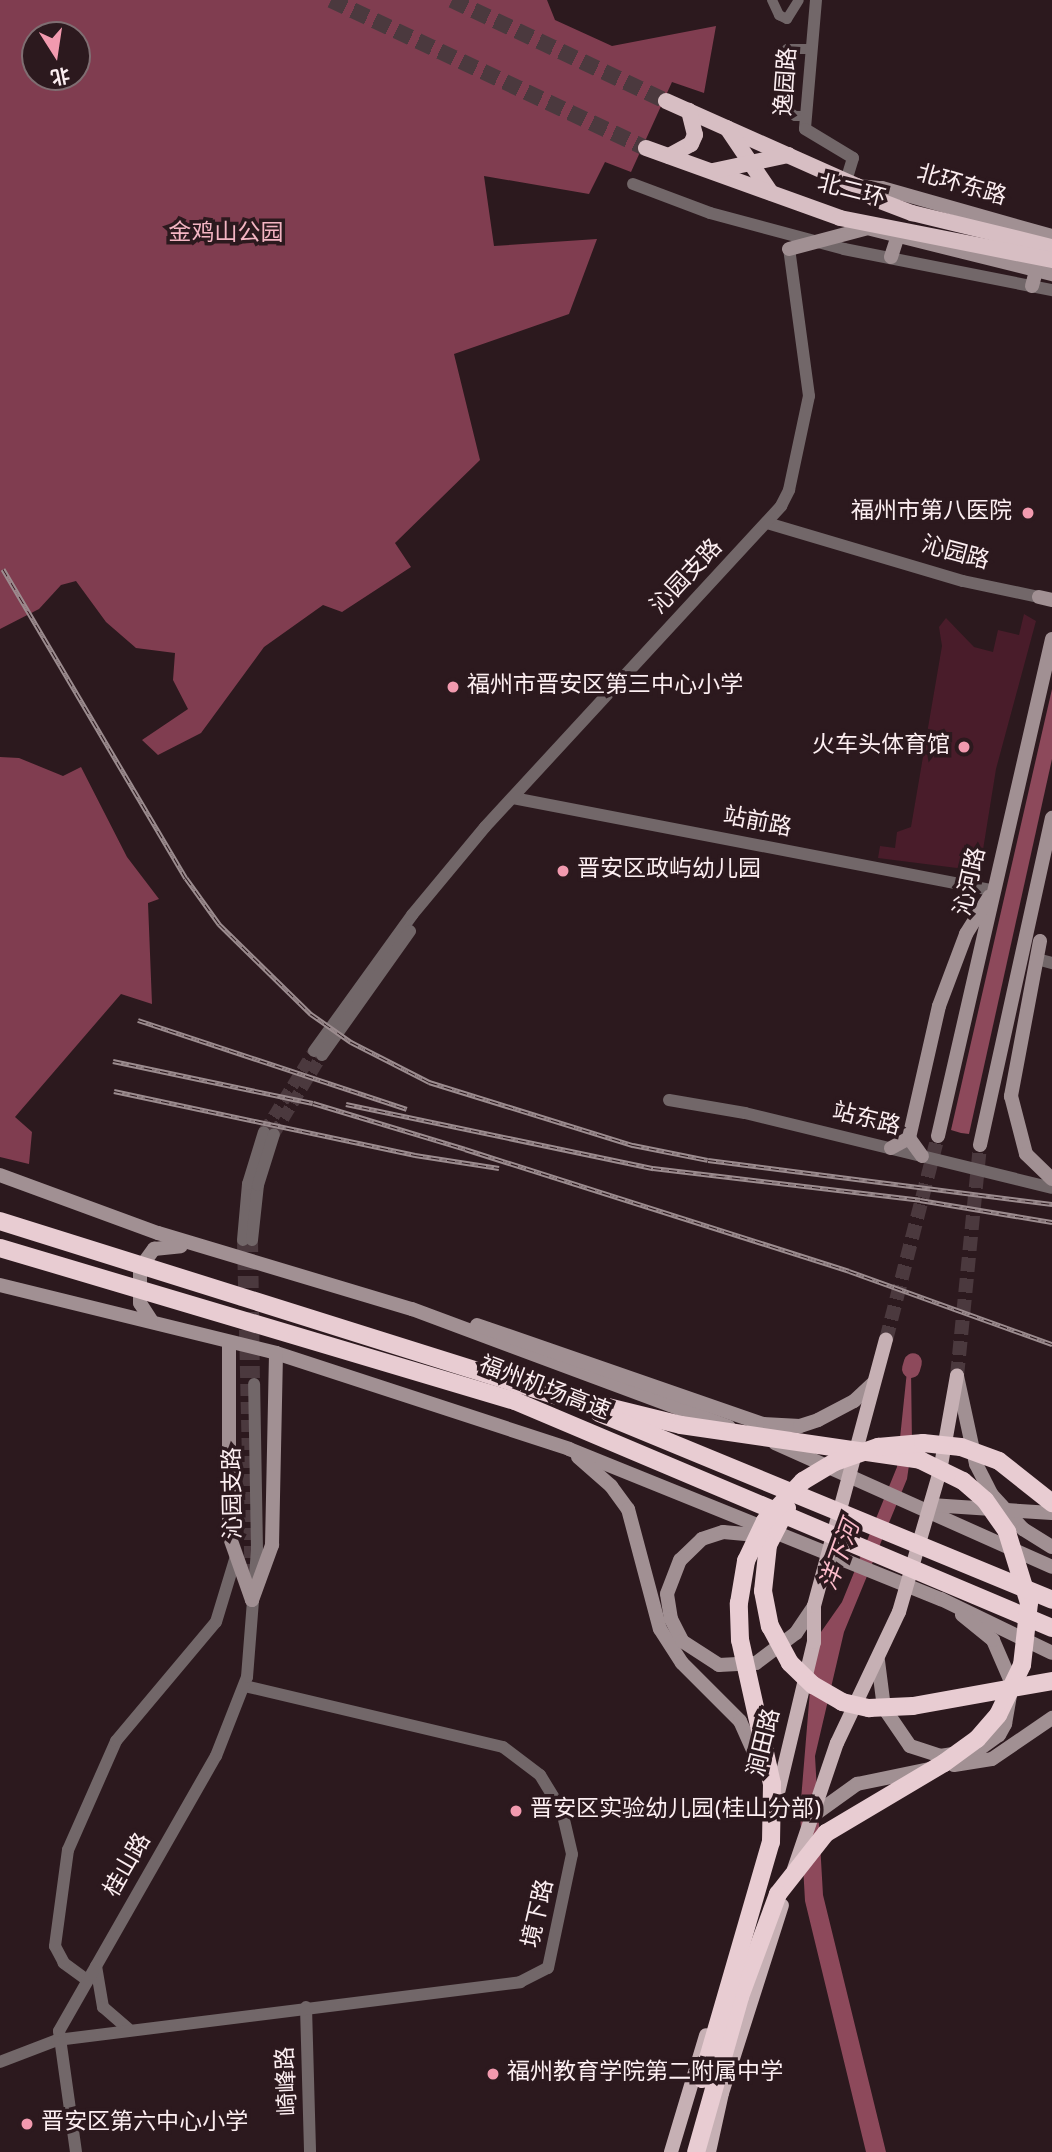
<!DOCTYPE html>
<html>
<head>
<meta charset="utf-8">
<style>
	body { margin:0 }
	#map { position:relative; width:1052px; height:2152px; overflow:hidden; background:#2c191e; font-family:Overpass,"Noto Sans SC",sans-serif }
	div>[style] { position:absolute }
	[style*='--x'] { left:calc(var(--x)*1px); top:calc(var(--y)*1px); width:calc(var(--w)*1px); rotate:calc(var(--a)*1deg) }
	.green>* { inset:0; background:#491c2a }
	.forest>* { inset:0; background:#803d50 }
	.water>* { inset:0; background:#8d495b }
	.river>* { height:18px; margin:-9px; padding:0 9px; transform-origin:9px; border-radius:9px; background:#8d495b }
	.tertiary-tunnel>* { height:12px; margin-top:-6px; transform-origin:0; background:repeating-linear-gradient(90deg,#4b393e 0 12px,transparent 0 18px) }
	.secondary-tunnel>* { height:14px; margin-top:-7px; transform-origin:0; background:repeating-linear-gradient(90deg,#4b393e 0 14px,transparent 0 21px) }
	.trunk-tunnel>* { height:16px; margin-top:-8px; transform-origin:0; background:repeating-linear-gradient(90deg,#4b393e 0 16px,transparent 0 24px) }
	.minor>* { height:10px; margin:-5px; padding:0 5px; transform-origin:5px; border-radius:5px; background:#726769 }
	.tertiary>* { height:12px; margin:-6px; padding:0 6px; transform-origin:6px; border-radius:6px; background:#726769 }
	.secondary>* { height:14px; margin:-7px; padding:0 7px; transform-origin:7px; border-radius:7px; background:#a19093 }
	.primary>* { height:14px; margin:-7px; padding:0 7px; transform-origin:7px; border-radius:7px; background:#c6b0b4 }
	.trunk>* { height:16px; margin:-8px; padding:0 8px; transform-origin:8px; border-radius:8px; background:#d7bec3 }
	.motorway>* { height:18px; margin:-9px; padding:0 9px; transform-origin:9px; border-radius:9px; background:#e8ccd2 }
	.rail>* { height:5px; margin-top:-2.5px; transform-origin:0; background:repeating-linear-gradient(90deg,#2c191e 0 8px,#9c8c8f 0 16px); box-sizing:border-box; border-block:2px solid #9c8c8f }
	.dots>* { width:19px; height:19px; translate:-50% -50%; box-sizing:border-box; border:4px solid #2c191e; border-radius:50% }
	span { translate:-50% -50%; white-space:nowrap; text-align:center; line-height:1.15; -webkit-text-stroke:7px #2c191e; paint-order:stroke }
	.street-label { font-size:23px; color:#fceef1 }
	.park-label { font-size:23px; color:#f4b5c3 }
	.poi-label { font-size:23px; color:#fceef1 }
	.right { translate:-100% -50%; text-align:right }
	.left { translate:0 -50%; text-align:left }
	.water-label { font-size:24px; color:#fbbbca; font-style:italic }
	.north { position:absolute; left:21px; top:21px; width:70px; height:70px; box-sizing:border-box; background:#2c191e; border:2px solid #7f6e72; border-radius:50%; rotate:168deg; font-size:19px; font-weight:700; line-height:28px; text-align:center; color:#fceef1 }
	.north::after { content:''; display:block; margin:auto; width:24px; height:32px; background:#f29aaf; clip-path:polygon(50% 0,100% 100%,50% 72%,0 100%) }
</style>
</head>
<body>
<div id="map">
	<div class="green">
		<div style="clip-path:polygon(1024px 614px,1036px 621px,996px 769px,982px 856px,970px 866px,957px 868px,878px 858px,880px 846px,895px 848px,897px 832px,911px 827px,942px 646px,939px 627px,946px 618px,974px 647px,993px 652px,998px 630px,1019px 635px)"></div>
	</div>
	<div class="forest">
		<div style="clip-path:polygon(evenodd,0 0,547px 0,555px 20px,612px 46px,716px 26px,704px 93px,672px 82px,631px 172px,605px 162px,589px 194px,484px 176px,494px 246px,597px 239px,569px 314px,454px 354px,480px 460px,395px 543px,411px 567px,342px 612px,323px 605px,264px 647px,201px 733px,158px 755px,142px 740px,188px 709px,173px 680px,175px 653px,136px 648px,106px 622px,76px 581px,61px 585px,39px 609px,0 629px,0 0,35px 35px,77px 35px,77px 77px,35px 77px,35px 35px)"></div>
		<div style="clip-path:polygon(0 757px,19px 758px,63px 776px,81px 767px,127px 857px,159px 899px,148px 903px,152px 1004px,121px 994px,15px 1117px,32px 1132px,29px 1164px,0 1157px)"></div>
	</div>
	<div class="water">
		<div style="clip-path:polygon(1052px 689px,1052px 759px,969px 1134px,961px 1133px,951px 1130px)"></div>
		<div style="clip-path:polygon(911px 1369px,912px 1444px,907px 1479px,844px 1632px,815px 1756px,823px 1895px,886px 2152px,866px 2152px,805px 1901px,800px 1812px,814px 1642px,842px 1602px,897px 1467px,907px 1371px)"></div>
	</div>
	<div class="river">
		<div style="--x:911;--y:1369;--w:7;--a:-74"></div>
	</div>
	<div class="tertiary-tunnel">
		<div style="--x:264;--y:1132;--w:95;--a:-58.3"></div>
		<div style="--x:274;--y:1134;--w:92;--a:-58.7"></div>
		<div style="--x:243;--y:1240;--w:343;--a:88.7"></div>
		<div style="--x:252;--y:1240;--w:144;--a:89.2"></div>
	</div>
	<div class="secondary-tunnel">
		<div style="--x:886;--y:1340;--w:211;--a:-75.7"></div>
		<div style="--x:957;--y:1376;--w:232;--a:-84.3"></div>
	</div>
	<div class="trunk-tunnel">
		<div style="--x:331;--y:0;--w:348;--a:25.2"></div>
		<div style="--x:452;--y:0;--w:237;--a:25.3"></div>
	</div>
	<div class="minor">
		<div style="--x:772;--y:0;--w:17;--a:65"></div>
		<div style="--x:779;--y:15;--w:9;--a:27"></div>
		<div style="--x:787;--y:19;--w:22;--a:-58"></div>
		<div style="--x:805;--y:116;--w:10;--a:180"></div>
		<div style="--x:795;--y:116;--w:18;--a:-142"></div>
		<div style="--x:781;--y:105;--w:56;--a:-83.9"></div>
		<div style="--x:787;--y:49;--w:24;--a:0"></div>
	</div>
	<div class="tertiary">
		<div style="--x:816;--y:0;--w:129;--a:94.9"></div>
		<div style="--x:805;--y:129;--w:56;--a:31.1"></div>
		<div style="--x:853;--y:158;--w:24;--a:107"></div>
		<div style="--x:633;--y:184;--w:82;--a:20.6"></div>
		<div style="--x:710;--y:213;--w:139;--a:15"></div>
		<div style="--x:844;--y:249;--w:212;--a:11.2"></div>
		<div style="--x:767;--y:523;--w:204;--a:16.5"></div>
		<div style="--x:963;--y:581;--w:78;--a:11.9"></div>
		<div style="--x:513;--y:798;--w:490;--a:10.9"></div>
		<div style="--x:1037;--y:959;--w:16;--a:15"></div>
		<div style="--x:314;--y:1051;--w:168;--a:-54.2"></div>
		<div style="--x:412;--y:915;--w:114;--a:-50.3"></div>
		<div style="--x:485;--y:827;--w:437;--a:-47.3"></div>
		<div style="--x:781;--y:506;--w:18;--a:-63"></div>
		<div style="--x:789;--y:490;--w:96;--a:-78"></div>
		<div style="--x:809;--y:396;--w:148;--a:-97.7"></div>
		<div style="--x:322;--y:1055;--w:152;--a:-54.6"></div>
		<div style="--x:669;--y:1100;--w:77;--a:9.7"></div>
		<div style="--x:745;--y:1113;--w:316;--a:13.7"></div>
		<div style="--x:243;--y:1240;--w:56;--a:-84.9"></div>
		<div style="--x:248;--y:1184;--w:54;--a:-72.9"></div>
		<div style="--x:252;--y:1240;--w:55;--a:-83.8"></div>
		<div style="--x:258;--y:1185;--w:53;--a:-72.6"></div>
		<div style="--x:96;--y:1966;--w:42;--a:80.3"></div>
		<div style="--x:103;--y:2007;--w:33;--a:41"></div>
		<div style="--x:87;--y:1980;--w:29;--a:-144"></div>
		<div style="--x:64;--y:1963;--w:19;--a:-118"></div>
		<div style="--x:55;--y:1946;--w:97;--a:-82.3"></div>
		<div style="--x:68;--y:1850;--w:119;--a:-66.2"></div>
		<div style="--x:116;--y:1741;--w:155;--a:-50"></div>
		<div style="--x:216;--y:1622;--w:69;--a:-73.1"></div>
		<div style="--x:306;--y:2007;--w:145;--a:88.4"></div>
		<div style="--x:0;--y:2062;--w:61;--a:-21.1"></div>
		<div style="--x:57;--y:2040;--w:467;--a:-7.1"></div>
		<div style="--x:520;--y:1982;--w:31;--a:-27"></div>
		<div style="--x:548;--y:1968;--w:116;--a:-78.1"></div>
		<div style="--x:572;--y:1854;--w:44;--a:-103.1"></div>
		<div style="--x:562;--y:1811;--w:42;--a:-121.4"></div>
		<div style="--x:540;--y:1775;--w:46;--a:-142.9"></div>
		<div style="--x:503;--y:1747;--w:265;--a:-166.7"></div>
		<div style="--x:76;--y:2152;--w:122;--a:-98"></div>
		<div style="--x:59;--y:2031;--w:317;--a:-60.3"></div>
		<div style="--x:216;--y:1756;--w:85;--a:-68.6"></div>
		<div style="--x:247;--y:1677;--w:128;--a:-85.5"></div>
		<div style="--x:257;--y:1549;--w:165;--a:-91"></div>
	</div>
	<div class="secondary">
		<div style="--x:857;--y:186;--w:25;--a:5"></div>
		<div style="--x:882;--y:188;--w:177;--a:15.8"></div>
		<div style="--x:871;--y:229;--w:187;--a:14"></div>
		<div style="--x:789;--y:249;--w:82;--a:-14.9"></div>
		<div style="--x:891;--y:257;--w:19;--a:-72"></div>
		<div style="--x:1032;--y:286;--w:16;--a:-75"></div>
		<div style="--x:1039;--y:597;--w:13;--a:13"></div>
		<div style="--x:1040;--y:941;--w:158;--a:100.6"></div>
		<div style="--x:1011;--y:1096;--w:60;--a:75.5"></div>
		<div style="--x:1026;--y:1154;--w:36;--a:44"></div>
		<div style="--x:938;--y:1136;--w:510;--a:-77.08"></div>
		<div style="--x:980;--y:1145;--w:335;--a:-77.6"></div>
		<div style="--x:891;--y:1148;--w:21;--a:-29"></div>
		<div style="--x:922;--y:1156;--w:22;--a:-126"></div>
		<div style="--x:909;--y:1138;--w:135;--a:-77.2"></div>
		<div style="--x:939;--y:1006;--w:77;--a:-69.4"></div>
		<div style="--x:966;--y:934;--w:44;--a:-58.1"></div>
		<div style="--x:0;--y:1175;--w:168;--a:20.2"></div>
		<div style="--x:158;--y:1233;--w:265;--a:16.7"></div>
		<div style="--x:412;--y:1309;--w:338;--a:20.4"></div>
		<div style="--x:0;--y:1285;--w:284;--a:13.8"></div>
		<div style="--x:276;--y:1353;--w:308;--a:18.1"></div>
		<div style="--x:569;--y:1449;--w:401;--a:22"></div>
		<div style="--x:941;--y:1599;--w:123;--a:25.9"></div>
		<div style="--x:151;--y:1320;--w:20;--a:-123"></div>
		<div style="--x:140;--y:1303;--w:35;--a:-90"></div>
		<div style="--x:140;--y:1268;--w:24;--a:-54"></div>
		<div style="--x:154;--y:1249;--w:27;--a:-6"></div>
		<div style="--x:477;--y:1325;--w:303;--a:19.1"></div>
		<div style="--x:763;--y:1424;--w:37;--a:3"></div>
		<div style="--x:800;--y:1426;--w:19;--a:-18"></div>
		<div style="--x:818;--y:1420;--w:41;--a:-27.8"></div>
		<div style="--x:854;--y:1401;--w:26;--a:-43"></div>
		<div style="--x:229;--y:1342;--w:193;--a:90"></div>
		<div style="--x:229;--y:1535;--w:69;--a:70.5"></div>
		<div style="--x:957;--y:1376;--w:90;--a:77.8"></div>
		<div style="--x:976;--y:1464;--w:35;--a:63"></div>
		<div style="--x:992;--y:1495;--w:46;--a:47.6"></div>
		<div style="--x:1023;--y:1529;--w:34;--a:32"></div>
		<div style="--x:775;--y:1443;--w:303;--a:24.1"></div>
		<div style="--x:578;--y:1457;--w:44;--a:41.3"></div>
		<div style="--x:611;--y:1486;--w:29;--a:54"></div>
		<div style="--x:628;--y:1509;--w:124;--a:75.1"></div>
		<div style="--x:660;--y:1629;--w:40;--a:57.1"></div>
		<div style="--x:682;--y:1663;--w:82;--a:45"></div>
		<div style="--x:740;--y:1721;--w:51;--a:65.9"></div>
		<div style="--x:931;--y:1505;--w:121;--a:3.8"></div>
		<div style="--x:767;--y:1536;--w:44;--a:-174.8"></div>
		<div style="--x:723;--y:1532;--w:22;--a:162"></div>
		<div style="--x:702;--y:1539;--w:30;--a:136"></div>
		<div style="--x:680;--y:1560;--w:36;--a:111"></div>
		<div style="--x:667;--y:1594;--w:25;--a:81"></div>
		<div style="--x:671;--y:1619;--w:25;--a:63"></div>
		<div style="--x:682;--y:1641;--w:44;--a:33"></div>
		<div style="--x:719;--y:1665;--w:37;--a:-3"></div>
		<div style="--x:756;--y:1663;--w:50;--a:-36.9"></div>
		<div style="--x:796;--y:1633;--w:32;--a:-56"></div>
		<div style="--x:252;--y:1600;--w:59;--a:-70"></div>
		<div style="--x:272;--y:1545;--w:192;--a:-88.8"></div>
		<div style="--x:878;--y:1661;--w:47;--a:82.7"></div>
		<div style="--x:884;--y:1708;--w:46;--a:55.6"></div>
		<div style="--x:910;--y:1746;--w:32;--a:18"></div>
		<div style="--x:940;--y:1756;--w:38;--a:-9"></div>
		<div style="--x:978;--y:1750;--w:26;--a:-36"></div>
		<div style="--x:999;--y:1735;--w:13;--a:-61"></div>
		<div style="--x:1005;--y:1724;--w:41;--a:-80.1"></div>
		<div style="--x:1012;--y:1684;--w:48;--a:-113.4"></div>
		<div style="--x:993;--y:1640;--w:40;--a:-141"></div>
		<div style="--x:954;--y:1765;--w:38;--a:-9"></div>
		<div style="--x:992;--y:1759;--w:73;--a:-34.3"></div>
		<div style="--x:811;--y:1817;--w:57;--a:-35.7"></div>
		<div style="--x:857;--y:1784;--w:75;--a:-11.6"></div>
	</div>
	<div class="primary">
		<div style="--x:777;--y:1797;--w:159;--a:-76.6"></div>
		<div style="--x:814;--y:1642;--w:36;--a:-90"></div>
		<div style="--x:814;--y:1606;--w:276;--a:-74.9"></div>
		<div style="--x:794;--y:1869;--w:133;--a:-71.2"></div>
		<div style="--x:837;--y:1743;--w:145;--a:-64.7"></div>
		<div style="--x:899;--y:1612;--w:147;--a:-73.8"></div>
		<div style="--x:940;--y:1471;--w:97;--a:-79.9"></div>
		<div style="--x:671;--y:2152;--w:122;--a:-73.3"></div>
		<div style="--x:709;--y:2152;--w:60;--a:-77.6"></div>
		<div style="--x:722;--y:2093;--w:197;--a:-72.3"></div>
	</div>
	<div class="trunk">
		<div style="--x:666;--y:101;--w:209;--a:24"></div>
		<div style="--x:857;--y:186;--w:22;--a:36"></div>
		<div style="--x:875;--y:199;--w:40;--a:21"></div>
		<div style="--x:912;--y:213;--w:144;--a:13.7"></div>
		<div style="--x:727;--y:128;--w:78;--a:55.9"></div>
		<div style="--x:646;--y:148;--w:206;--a:19.8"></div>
		<div style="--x:840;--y:218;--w:216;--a:11.2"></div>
		<div style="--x:669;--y:156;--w:25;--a:-29"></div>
		<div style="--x:691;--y:144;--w:10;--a:-66"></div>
		<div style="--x:695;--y:135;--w:25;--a:-104"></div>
		<div style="--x:713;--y:171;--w:77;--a:-12"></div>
	</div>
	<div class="motorway">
		<div style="--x:0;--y:1221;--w:584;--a:17.44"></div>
		<div style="--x:0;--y:1248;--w:537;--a:16.55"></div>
		<div style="--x:515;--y:1401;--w:583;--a:22.91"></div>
		<div style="--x:547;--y:1392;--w:138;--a:13.8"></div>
		<div style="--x:681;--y:1425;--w:242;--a:8.3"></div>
		<div style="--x:920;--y:1460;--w:48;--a:26"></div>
		<div style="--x:963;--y:1481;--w:29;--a:41"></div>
		<div style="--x:985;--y:1500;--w:39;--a:55"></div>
		<div style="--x:1007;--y:1532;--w:74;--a:72.8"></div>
		<div style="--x:1029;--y:1603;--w:62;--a:96.4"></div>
		<div style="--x:1022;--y:1665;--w:55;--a:115.6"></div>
		<div style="--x:998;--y:1715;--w:32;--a:131"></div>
		<div style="--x:977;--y:1739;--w:41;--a:144"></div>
		<div style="--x:944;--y:1763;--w:137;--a:149.3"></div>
		<div style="--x:826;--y:1833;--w:78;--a:128.2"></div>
		<div style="--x:778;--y:1894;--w:110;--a:110.3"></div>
		<div style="--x:740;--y:1997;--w:161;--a:105.8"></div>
		<div style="--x:599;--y:1413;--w:490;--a:22.4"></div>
		<div style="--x:787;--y:1508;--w:42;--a:117.2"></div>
		<div style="--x:768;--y:1545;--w:46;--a:96.2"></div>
		<div style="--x:763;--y:1591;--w:36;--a:79"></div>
		<div style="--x:770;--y:1626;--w:42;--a:61.6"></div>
		<div style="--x:790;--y:1663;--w:32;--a:44"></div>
		<div style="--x:813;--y:1685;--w:34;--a:30"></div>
		<div style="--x:842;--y:1702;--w:28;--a:13"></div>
		<div style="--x:869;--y:1708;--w:44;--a:-2.6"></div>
		<div style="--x:913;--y:1706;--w:141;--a:-10.2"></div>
		<div style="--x:702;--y:2079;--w:247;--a:-73.8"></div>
		<div style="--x:771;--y:1842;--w:58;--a:-89"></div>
		<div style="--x:772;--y:1784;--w:148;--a:-102.5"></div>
		<div style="--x:740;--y:1640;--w:37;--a:-92"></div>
		<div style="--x:739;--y:1603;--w:43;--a:-80.5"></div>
		<div style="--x:746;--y:1561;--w:44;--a:-64.6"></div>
		<div style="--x:765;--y:1521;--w:55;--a:-46.5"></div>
		<div style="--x:803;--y:1481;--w:37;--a:-31"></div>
		<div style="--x:835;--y:1462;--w:46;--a:-19.2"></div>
		<div style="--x:878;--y:1447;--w:45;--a:-5.1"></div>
		<div style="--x:923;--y:1443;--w:38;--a:6"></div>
		<div style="--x:961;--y:1447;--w:40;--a:20.2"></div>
		<div style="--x:999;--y:1461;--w:68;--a:38.4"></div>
	</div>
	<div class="rail">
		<div style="--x:3;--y:569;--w:359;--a:59.4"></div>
		<div style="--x:186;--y:878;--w:57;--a:54.3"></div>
		<div style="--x:219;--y:924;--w:129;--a:44.4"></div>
		<div style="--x:311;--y:1014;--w:49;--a:35"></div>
		<div style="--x:351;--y:1042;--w:88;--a:27.1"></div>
		<div style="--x:429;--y:1082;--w:214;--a:17.2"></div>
		<div style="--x:633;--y:1145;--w:76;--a:11.3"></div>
		<div style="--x:708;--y:1160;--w:347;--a:7.3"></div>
		<div style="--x:138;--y:1020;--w:283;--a:18.3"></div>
		<div style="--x:113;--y:1061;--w:204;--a:11.9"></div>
		<div style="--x:313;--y:1103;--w:159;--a:16.8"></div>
		<div style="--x:465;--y:1149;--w:403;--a:17.6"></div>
		<div style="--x:849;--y:1271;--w:216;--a:19.8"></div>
		<div style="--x:114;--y:1091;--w:308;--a:12"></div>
		<div style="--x:415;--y:1155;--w:85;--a:8.8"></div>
		<div style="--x:346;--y:1104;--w:314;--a:11.8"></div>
		<div style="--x:653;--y:1168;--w:269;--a:6.8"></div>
		<div style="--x:920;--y:1200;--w:134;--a:9.5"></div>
	</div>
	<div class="dots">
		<div style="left:1028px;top:513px;background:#f29aaf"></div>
		<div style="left:453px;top:687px;background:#f29aaf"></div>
		<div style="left:964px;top:747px;background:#f29aaf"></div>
		<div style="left:563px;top:871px;background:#f29aaf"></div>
		<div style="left:516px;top:1811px;background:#f29aaf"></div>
		<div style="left:493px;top:2074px;background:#f29aaf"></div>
		<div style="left:27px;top:2124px;background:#f29aaf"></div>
	</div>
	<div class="street-label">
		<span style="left:788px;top:82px;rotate:-86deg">逸园路</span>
		<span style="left:961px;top:187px;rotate:16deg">北环东路</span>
		<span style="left:851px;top:193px;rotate:14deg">北二环</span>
		<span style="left:955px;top:555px;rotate:15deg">沁园路</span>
		<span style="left:688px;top:578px;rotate:-47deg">沁园支路</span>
		<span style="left:757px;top:824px;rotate:11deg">站前路</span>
		<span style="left:972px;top:882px;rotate:-77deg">沁河路</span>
		<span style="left:866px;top:1121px;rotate:14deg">站东路</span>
		<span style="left:544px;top:1390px;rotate:21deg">福州机场高速</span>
		<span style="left:235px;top:1493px;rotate:-91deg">沁园支路</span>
		<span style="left:766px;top:1743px;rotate:-76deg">涧田路</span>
		<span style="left:129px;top:1866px;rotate:-60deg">桂山路</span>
		<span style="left:540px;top:1914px;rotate:-77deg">境下路</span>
		<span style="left:289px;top:2081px;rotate:-93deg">崎峰路</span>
	</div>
	<div class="park-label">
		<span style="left:226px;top:235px">金鸡山公园</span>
	</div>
	<div class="poi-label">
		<span class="right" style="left:1012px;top:513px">福州市第八医院</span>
		<span class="left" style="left:467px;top:687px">福州市晋安区第三中心小学</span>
		<span class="right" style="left:950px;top:747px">火车头体育馆</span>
		<span class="left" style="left:577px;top:871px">晋安区政屿幼儿园</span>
		<span class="left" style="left:530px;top:1811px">晋安区实验幼儿园(桂山分部)</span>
		<span class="left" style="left:507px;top:2074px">福州教育学院第二附属中学</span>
		<span class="left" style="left:41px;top:2124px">晋安区第六中心小学</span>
	</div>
	<div class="water-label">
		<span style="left:842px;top:1556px;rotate:-70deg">洋下河</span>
	</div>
	<div class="north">北</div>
</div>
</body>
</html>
